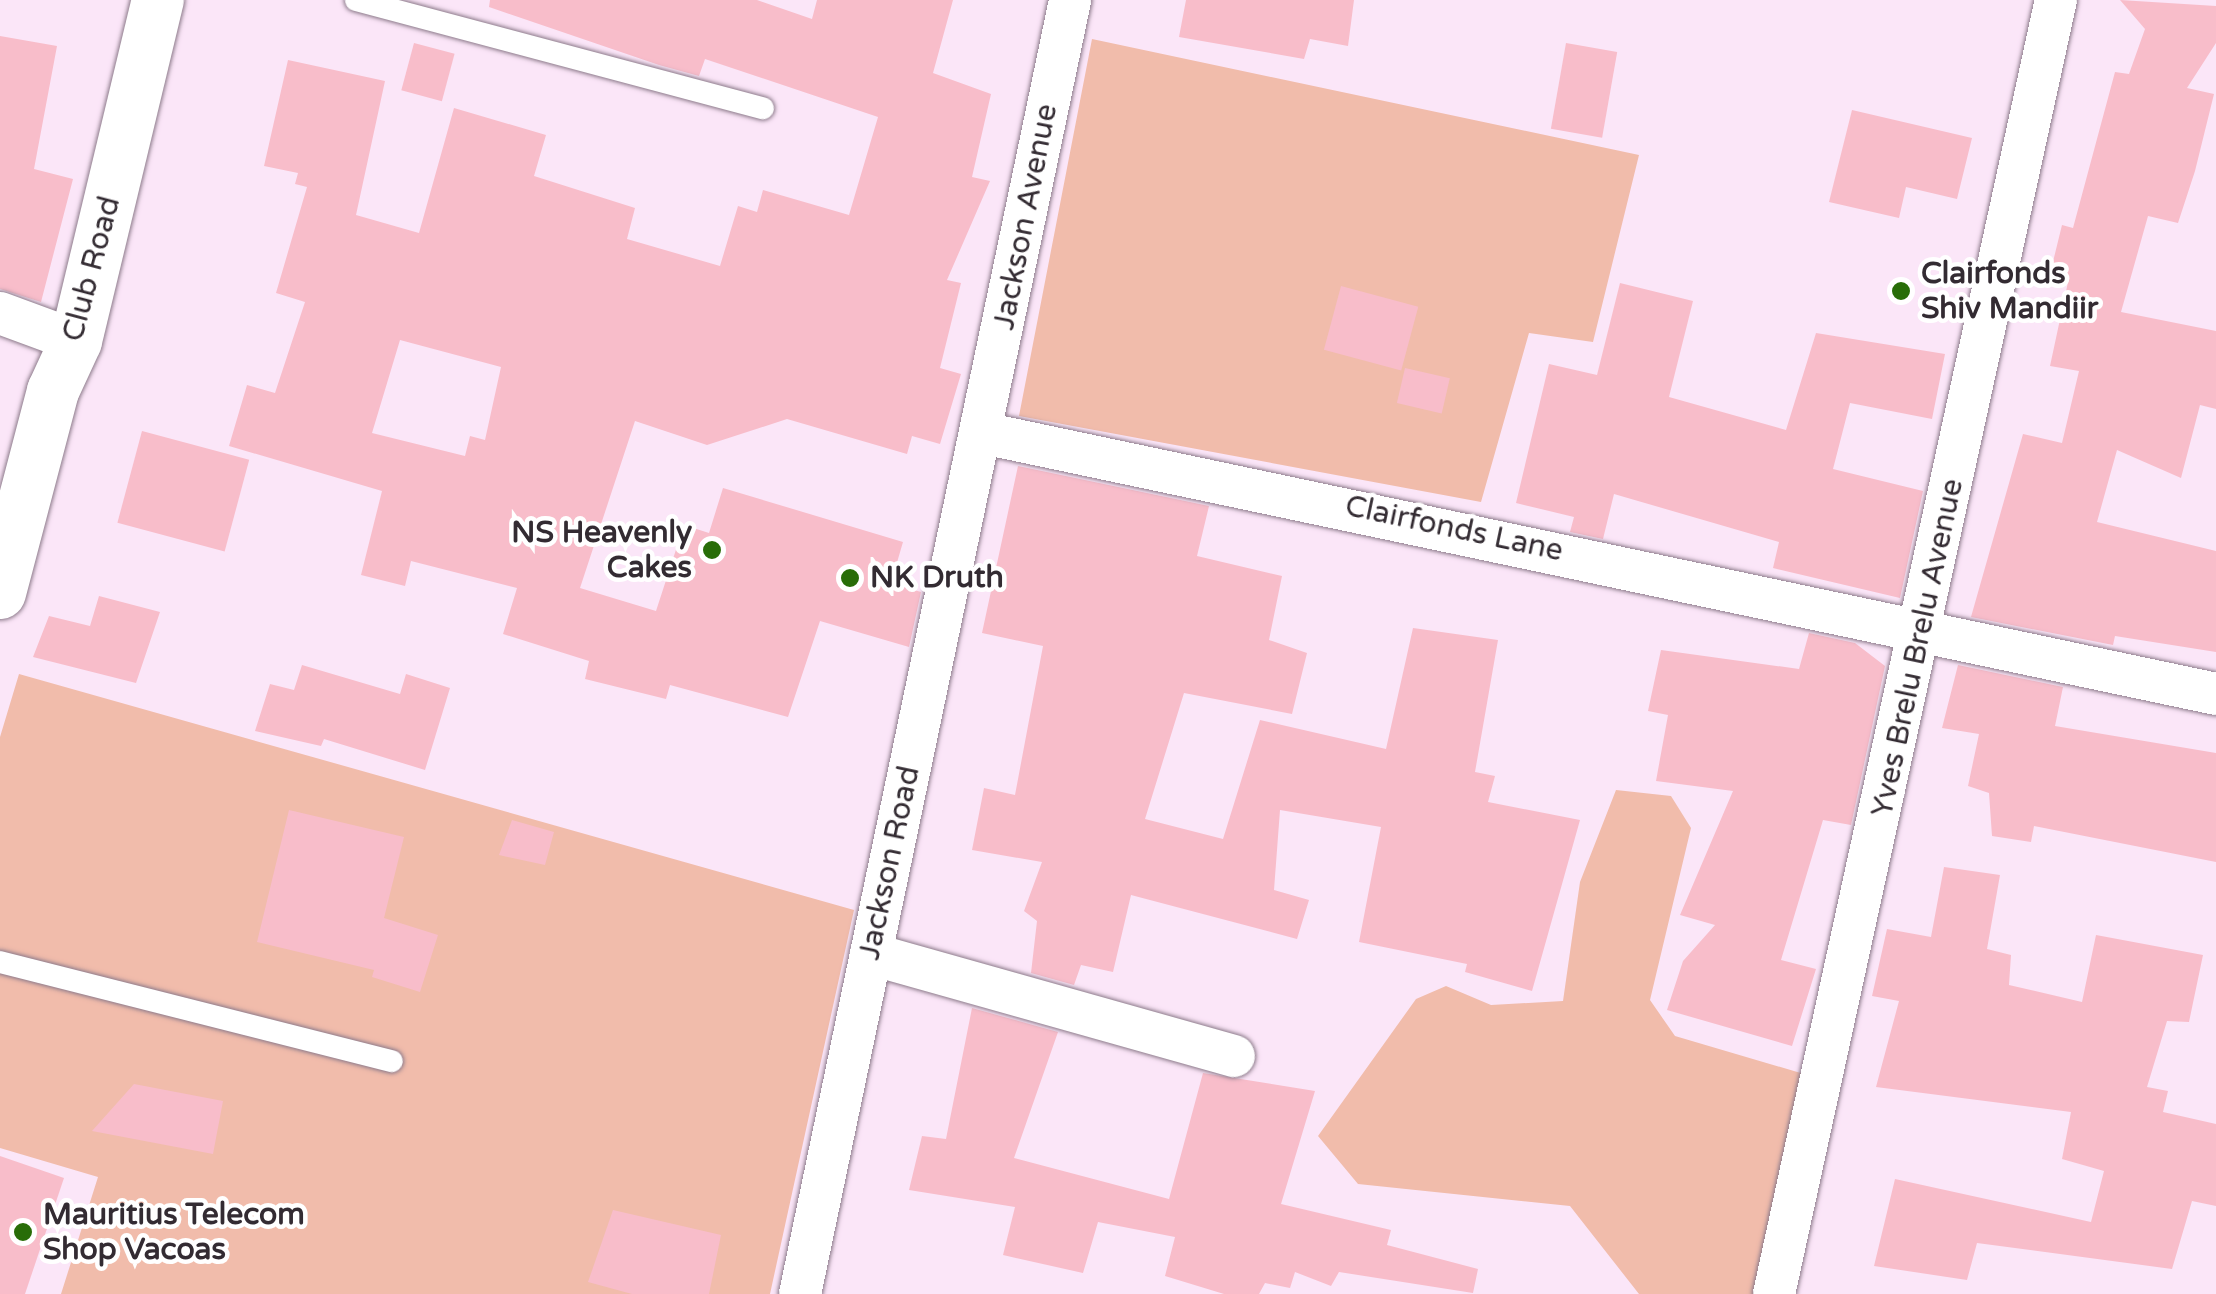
<!DOCTYPE html>
<html>
<head>
<meta charset="utf-8">
<style>
	body { margin:0 }
	#map { position:relative; width:2216px; height:1294px; overflow:hidden; background:#fbe6f8; font-family:"Varela Round",sans-serif }
	div>[style] { position:absolute }
	[style*='--x'] { left:calc(var(--x)*1px); top:calc(var(--y)*1px); width:calc(var(--w)*1px); rotate:calc(var(--a)*1deg) }
	.green>* { inset:0; background:#f1bcab }
	.building>* { inset:0; background:#f8bdca; transform-origin:0 0 }
	.roads { filter:drop-shadow(0 0 2px #8d7b8b) drop-shadow(0 0 2px #8d7b8b) }
	.service>* { height:22px; margin:-11px; padding:0 11px; transform-origin:11px; border-radius:11px; background:#fff }
	.minor>* { height:42px; margin:-21px; padding:0 21px; transform-origin:21px; border-radius:21px; background:#fff }
	.tertiary>* { height:52px; margin:-26px; padding:0 26px; transform-origin:26px; border-radius:26px; background:#fff }
	.dots>* { width:28px; height:28px; translate:-50% -50%; box-sizing:border-box; border:5px solid #fff; border-radius:50% }
	span { translate:-50% -50%; white-space:nowrap; text-align:center; line-height:1.15; -webkit-text-stroke:9px #fff; paint-order:stroke }
	.street-label { font-size:30px; color:#332b32 }
	.poi-label { font-size:30px; color:#332b32; font-weight:700 }
	.left { translate:0 -50%; text-align:left }
	.right { translate:-100% -50%; text-align:right }
</style>
</head>
<body>
<div id="map">
	<div class="green">
		<div style="clip-path:polygon(1092px 39px,1639px 155px,1593px 342px,1529px 333px,1481px 502px,1019px 416px)"></div>
		<div style="clip-path:polygon(19px 674px,854px 910px,770px 1294px,61px 1294px,98px 1177px,0 1148px,0 737px)"></div>
		<div style="clip-path:polygon(1616px 790px,1671px 796px,1691px 828px,1650px 1000px,1675px 1036px,1804px 1074px,1754px 1294px,1639px 1294px,1570px 1206px,1358px 1184px,1318px 1136px,1416px 999px,1446px 986px,1491px 1005px,1563px 1001px,1580px 882px)"></div>
	</div>
	<div class="building">
		<div style="clip-path:polygon(evenodd,490px 0,757px 0,812px 19px,817px 0,953px 0,933px 73px,991px 94px,972px 177px,990px 181px,947px 280px,961px 283px,940px 368px,961px 374px,940px 444px,912px 436px,907px 454px,787px 419px,707px 445px,635px 421px,580px 588px,656px 611px,684px 525px,709px 533px,723px 488px,903px 542px,891px 583px,921px 592px,909px 647px,820px 621px,788px 717px,670px 685px,666px 699px,585px 679px,589px 661px,503px 634px,517px 588px,411px 561px,405px 586px,361px 575px,382px 491px,229px 446px,247px 385px,275px 393px,305px 302px,276px 293px,307px 187px,295px 184px,298px 173px,264px 166px,288px 60px,385px 81px,356px 215px,419px 233px,454px 108px,546px 135px,534px 176px,635px 208px,627px 239px,720px 266px,738px 206px,757px 212px,763px 190px,849px 215px,878px 117px,705px 59px,699px 76px,659px 65px,489px 7px,490px 0,400px 340px,501px 367px,485px 440px,470px 436px,465px 456px,372px 433px,400px 340px)"></div>
		<div style="clip-path:polygon(1186px 0,1354px 0,1348px 46px,1310px 39px,1304px 59px,1179px 37px)"></div>
		<div style="clip-path:polygon(2120px 0,2216px 6px,2216px 43px,2187px 88px,2214px 94px,2195px 171px,2178px 223px,2148px 216px,2121px 312px,2216px 331px,2216px 409px,2200px 405px,2181px 478px,2117px 450px,2097px 522px,2216px 551px,2216px 652px,2115px 636px,2113px 645px,1971px 617px,2023px 434px,2062px 443px,2079px 371px,2050px 366px,2068px 282px,2049px 278px,2062px 225px,2073px 228px,2115px 72px,2129px 74px,2145px 29px)"></div>
		<div style="clip-path:polygon(0 36px,57px 46px,34px 169px,73px 179px,41px 302px,0 289px)"></div>
		<div style="left:414px;top:43px;width:42px;height:49px;rotate:15deg"></div>
		<div style="left:1566px;top:43px;width:52px;height:87px;rotate:10deg"></div>
		<div style="clip-path:polygon(1852px 110px,1972px 138px,1957px 199px,1906px 187px,1899px 218px,1829px 202px)"></div>
		<div style="clip-path:polygon(1620px 283px,1693px 301px,1669px 397px,1786px 430px,1816px 333px,1945px 354px,1932px 419px,1850px 403px,1833px 469px,1923px 491px,1900px 598px,1773px 568px,1779px 542px,1614px 494px,1603px 539px,1570px 532px,1574px 517px,1516px 503px,1549px 364px,1597px 375px)"></div>
		<div style="left:1341px;top:286px;width:80px;height:66px;rotate:15deg"></div>
		<div style="left:1405px;top:368px;width:46px;height:36px;rotate:13deg"></div>
		<div style="left:142px;top:431px;width:111px;height:95px;rotate:15deg"></div>
		<div style="clip-path:polygon(1018px 466px,1209px 506px,1197px 556px,1282px 576px,1269px 640px,1307px 653px,1292px 714px,1184px 693px,1145px 819px,1223px 839px,1260px 720px,1386px 749px,1413px 628px,1498px 640px,1475px 772px,1495px 776px,1488px 802px,1580px 820px,1532px 991px,1465px 972px,1467px 964px,1359px 942px,1381px 827px,1280px 810px,1274px 890px,1309px 900px,1297px 939px,1131px 895px,1113px 972px,1081px 965px,1074px 985px,1031px 973px,1037px 921px,1024px 911px,1042px 862px,972px 850px,984px 788px,1015px 795px,1043px 646px,982px 633px)"></div>
		<div style="clip-path:polygon(99px 596px,160px 612px,136px 683px,33px 657px,49px 616px,90px 626px)"></div>
		<div style="clip-path:polygon(1809px 633px,1855px 643px,1885px 666px,1851px 825px,1823px 820px,1781px 960px,1816px 969px,1792px 1046px,1667px 1010px,1683px 961px,1715px 925px,1680px 915px,1733px 791px,1656px 781px,1668px 715px,1648px 711px,1661px 650px,1799px 669px)"></div>
		<div style="clip-path:polygon(302px 665px,400px 694px,406px 674px,450px 688px,425px 770px,324px 739px,321px 746px,255px 731px,270px 684px,294px 690px)"></div>
		<div style="clip-path:polygon(1958px 665px,2063px 687px,2055px 726px,2216px 753px,2216px 862px,2034px 826px,2031px 842px,1992px 836px,1989px 793px,1968px 786px,1979px 734px,1942px 728px)"></div>
		<div style="clip-path:polygon(289px 810px,404px 837px,384px 918px,438px 935px,420px 992px,372px 977px,374px 970px,257px 942px)"></div>
		<div style="clip-path:polygon(512px 820px,554px 832px,545px 865px,499px 855px)"></div>
		<div style="clip-path:polygon(1944px 867px,2000px 875px,1987px 949px,2011px 955px,2009px 985px,2082px 1002px,2096px 935px,2203px 955px,2189px 1022px,2167px 1021px,2147px 1087px,2168px 1091px,2163px 1112px,2216px 1124px,2216px 1206px,2192px 1201px,2172px 1269px,1977px 1243px,1967px 1280px,1874px 1266px,1895px 1179px,2091px 1222px,2104px 1171px,2062px 1159px,2071px 1112px,1876px 1087px,1899px 1001px,1872px 996px,1887px 929px,1931px 937px)"></div>
		<div style="clip-path:polygon(972px 1008px,1058px 1032px,1014px 1158px,1169px 1199px,1203px 1073px,1315px 1091px,1281px 1204px,1391px 1230px,1387px 1245px,1478px 1269px,1473px 1293px,1339px 1272px,1331px 1286px,1295px 1272px,1290px 1288px,1265px 1283px,1259px 1294px,1224px 1294px,1165px 1276px,1175px 1237px,1098px 1222px,1083px 1273px,1003px 1255px,1015px 1207px,909px 1190px,922px 1136px,946px 1139px)"></div>
		<div style="clip-path:polygon(134px 1084px,223px 1101px,213px 1154px,92px 1131px)"></div>
		<div style="clip-path:polygon(0 1156px,64px 1178px,25px 1294px,0 1294px)"></div>
		<div style="clip-path:polygon(613px 1210px,721px 1235px,709px 1294px,632px 1294px,588px 1282px)"></div>
	</div>
	<div class="roads">
		<div class="service">
			<div style="--x:356;--y:0;--w:421;--a:14.9"></div>
			<div style="--x:0;--y:962;--w:404;--a:14.2"></div>
		</div>
		<div class="minor">
			<div style="--x:0;--y:313;--w:81;--a:20.2"></div>
			<div style="--x:983;--y:433;--w:1260;--a:11.95"></div>
			<div style="--x:871;--y:954;--w:377;--a:15.7"></div>
			<div style="--x:800;--y:1294;--w:1322;--a:-78.21"></div>
			<div style="--x:1774;--y:1294;--w:1324;--a:-77.71"></div>
		</div>
		<div class="tertiary">
			<div style="--x:0;--y:593;--w:209;--a:-75.3"></div>
			<div style="--x:53;--y:391;--w:55;--a:-65.3"></div>
			<div style="--x:76;--y:341;--w:351;--a:-76.5"></div>
		</div>
	</div>
	<div class="dots">
		<div style="left:1901px;top:291px;background:#286d08"></div>
		<div style="left:712px;top:550px;background:#286d08"></div>
		<div style="left:850px;top:578px;background:#286d08"></div>
		<div style="left:23px;top:1232px;background:#286d08"></div>
	</div>
	<div class="street-label">
		<span style="left:1026px;top:217px;rotate:-79deg">Jackson Avenue</span>
		<span style="left:92px;top:269px;rotate:-75deg">Club Road</span>
		<span style="left:1454px;top:529px;rotate:12deg">Clairfonds Lane</span>
		<span style="left:1918px;top:648px;rotate:-78deg">Yves Brelu Brelu Avenue</span>
		<span style="left:890px;top:863px;rotate:-78deg">Jackson Road</span>
	</div>
	<div class="poi-label">
		<span class="left" style="left:1921px;top:291px">Clairfonds<br>Shiv Mandiir</span>
		<span class="right" style="left:692px;top:550px">NS Heavenly<br>Cakes</span>
		<span class="left" style="left:870px;top:578px">NK Druth</span>
		<span class="left" style="left:43px;top:1232px">Mauritius Telecom<br>Shop Vacoas</span>
	</div>
</div>
</body>
</html>
